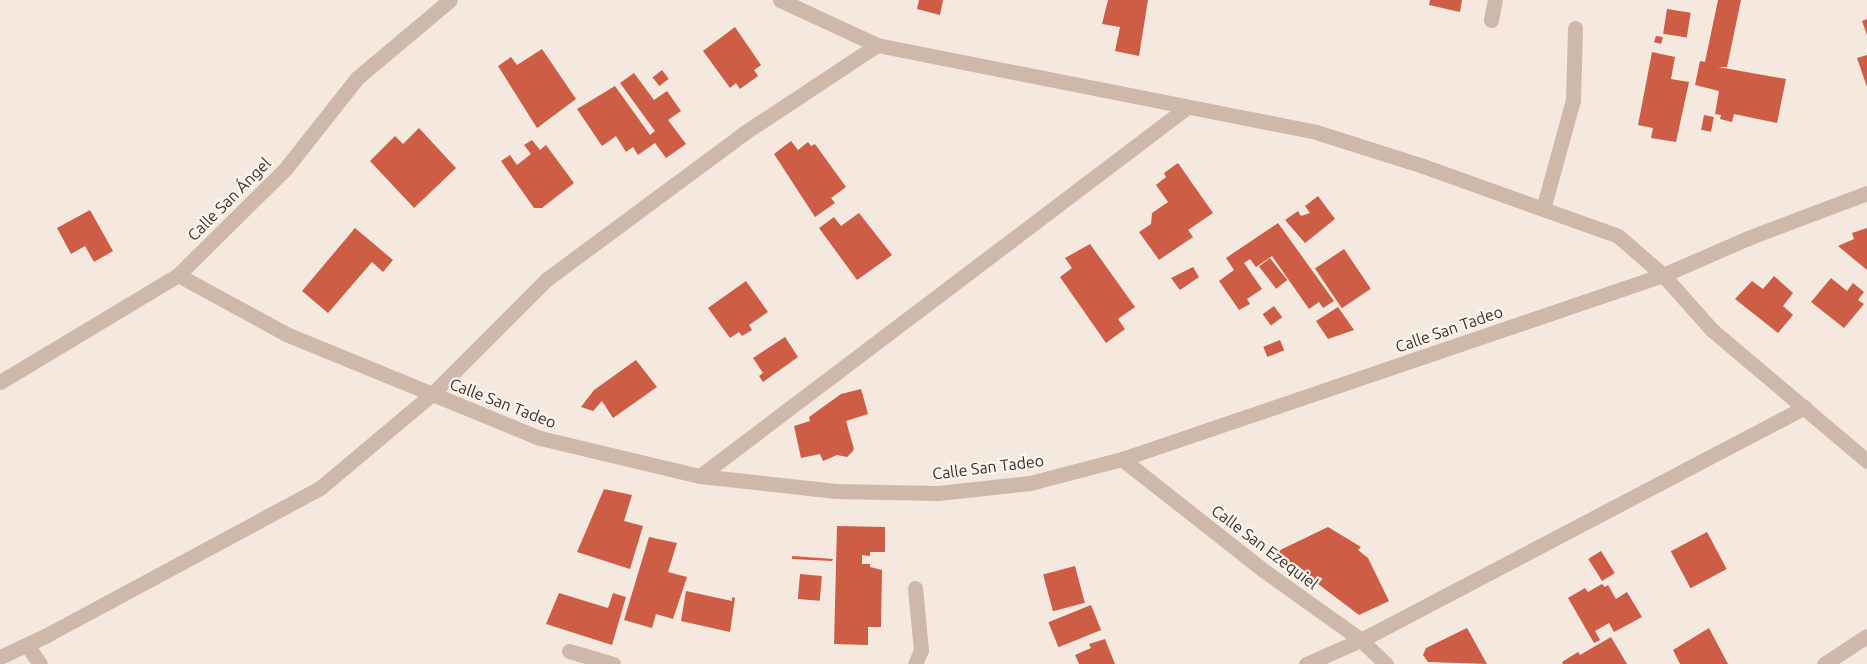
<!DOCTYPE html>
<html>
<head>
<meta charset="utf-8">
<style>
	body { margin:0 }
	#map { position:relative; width:1867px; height:664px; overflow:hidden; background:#f5e9df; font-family:Ubuntu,sans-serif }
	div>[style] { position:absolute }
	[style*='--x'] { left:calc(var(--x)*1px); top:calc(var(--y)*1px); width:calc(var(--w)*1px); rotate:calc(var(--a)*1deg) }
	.building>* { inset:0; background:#cd5d45; transform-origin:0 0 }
	.minor>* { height:15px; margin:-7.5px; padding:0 7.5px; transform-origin:7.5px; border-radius:7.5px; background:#ceb8aa }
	span { translate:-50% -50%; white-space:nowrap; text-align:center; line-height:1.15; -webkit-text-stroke:4.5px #fbf4ed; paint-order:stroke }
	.street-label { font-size:16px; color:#3b2e2a }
</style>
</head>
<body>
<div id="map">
	<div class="building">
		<div style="clip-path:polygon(919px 0,943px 0,940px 15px,917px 9px)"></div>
		<div style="clip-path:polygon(1108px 0,1148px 0,1139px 56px,1115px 51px,1120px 27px,1102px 24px)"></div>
		<div style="clip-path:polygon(1430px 0,1462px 0,1460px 12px,1429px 5px)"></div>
		<div style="clip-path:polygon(1718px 0,1741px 0,1727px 67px,1718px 67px,1786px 79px,1777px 123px,1734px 114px,1732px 122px,1720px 119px,1721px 115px,1715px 114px,1719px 91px,1695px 85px,1700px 61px,1705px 62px)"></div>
		<div style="left:1667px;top:9px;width:24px;height:25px;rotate:9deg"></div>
		<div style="clip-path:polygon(1867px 19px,1867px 35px,1862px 21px)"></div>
		<div style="clip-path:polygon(735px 27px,761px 65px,754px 70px,758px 76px,740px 89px,736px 83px,730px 88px,703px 51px)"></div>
		<div style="clip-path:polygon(1656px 36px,1663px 37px,1661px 44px,1654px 42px)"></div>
		<div style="clip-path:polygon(542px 49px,576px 99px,537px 128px,498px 66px,511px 57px,517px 65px)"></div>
		<div style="clip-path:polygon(1652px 52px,1675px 57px,1671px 79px,1689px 82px,1676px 142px,1651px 138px,1653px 128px,1638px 125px)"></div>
		<div style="clip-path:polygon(1867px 55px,1867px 87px,1857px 58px)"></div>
		<div style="left:662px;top:70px;width:11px;height:12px;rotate:52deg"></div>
		<div style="clip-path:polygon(634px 73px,654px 100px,667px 91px,681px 111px,668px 120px,686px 144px,666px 158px,655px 143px,638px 155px,633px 147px,626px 152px,616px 136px,602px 146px,577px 109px,615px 86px,650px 135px,655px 131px,620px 83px)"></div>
		<div style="left:1704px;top:115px;width:10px;height:15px;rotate:11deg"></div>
		<div style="clip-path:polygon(419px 128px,456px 168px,414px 208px,370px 161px,395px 136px,403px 144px)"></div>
		<div style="clip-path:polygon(532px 140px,540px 150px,546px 145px,574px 183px,542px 208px,534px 208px,501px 161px,510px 155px,517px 165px,531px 154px,524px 145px)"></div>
		<div style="clip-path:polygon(791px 141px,798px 150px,808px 142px,811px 146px,815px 144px,846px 187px,831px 198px,835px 203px,815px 217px,774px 154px)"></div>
		<div style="clip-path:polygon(1178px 163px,1213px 213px,1188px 230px,1193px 237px,1159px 260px,1139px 232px,1151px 224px,1152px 213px,1168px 202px,1156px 185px,1166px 177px,1164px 173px)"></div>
		<div style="clip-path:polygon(1318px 196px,1335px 219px,1305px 243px,1285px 220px,1298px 211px,1301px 216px,1310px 213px,1305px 206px)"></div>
		<div style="clip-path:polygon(90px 210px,113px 251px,94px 262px,85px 246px,71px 254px,57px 228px)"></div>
		<div style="clip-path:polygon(859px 213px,892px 255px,857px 280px,819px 228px,834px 217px,841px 226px)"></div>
		<div style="clip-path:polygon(1278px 223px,1334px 301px,1323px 308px,1319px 302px,1309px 309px,1272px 256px,1256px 267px,1250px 259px,1244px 263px,1262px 289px,1247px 299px,1250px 304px,1239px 310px,1219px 281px,1234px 270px,1226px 258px)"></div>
		<div style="clip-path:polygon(355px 228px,393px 260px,383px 272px,372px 262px,328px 313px,302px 291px)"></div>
		<div style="clip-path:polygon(1867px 228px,1867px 270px,1838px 246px,1854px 239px,1852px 233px)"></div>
		<div style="clip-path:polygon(1090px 244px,1135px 307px,1118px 319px,1125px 329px,1106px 343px,1060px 277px,1072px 268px,1065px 258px)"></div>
		<div style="left:1344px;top:249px;width:48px;height:35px;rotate:56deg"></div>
		<div style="left:1270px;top:258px;width:28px;height:14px;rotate:52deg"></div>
		<div style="clip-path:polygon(1193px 267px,1199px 277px,1180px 290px,1171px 278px)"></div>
		<div style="clip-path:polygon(1774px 276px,1793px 293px,1783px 306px,1793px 315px,1778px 333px,1735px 299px,1752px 281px,1763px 289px)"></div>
		<div style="clip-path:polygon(1831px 278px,1847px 291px,1853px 283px,1864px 292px,1858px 300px,1864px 304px,1844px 328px,1811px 302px)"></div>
		<div style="clip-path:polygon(746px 281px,768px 312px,749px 325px,752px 330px,742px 336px,739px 332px,730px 338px,708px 308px)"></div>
		<div style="left:1274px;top:306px;width:14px;height:14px;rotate:54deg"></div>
		<div style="clip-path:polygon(1338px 307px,1354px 330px,1328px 339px,1316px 321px)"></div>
		<div style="clip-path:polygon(785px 337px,798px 357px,763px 382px,759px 376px,763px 373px,753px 358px)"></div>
		<div style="left:1280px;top:340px;width:11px;height:18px;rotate:68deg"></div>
		<div style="clip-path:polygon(636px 360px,657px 387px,613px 418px,602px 401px,593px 411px,581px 407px,594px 390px)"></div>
		<div style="clip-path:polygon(861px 389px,868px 414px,846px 421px,854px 449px,852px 452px,847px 457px,837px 455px,823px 461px,820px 454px,801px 458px,794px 426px,810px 421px,809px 417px,841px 394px)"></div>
		<div style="clip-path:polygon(604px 489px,632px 495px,624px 521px,643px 526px,630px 569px,577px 552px)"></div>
		<div style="clip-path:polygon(837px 526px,885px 527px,885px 552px,870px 552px,870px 556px,862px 555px,862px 564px,870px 564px,870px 567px,882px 570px,881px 627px,868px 627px,868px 645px,834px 644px)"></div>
		<div style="clip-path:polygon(1328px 527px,1361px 547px,1358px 550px,1368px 558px,1389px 601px,1359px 615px,1276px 552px)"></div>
		<div style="left:1707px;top:532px;width:42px;height:41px;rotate:62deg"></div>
		<div style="clip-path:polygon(649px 537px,677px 543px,668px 572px,687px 577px,673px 619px,656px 614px,652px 628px,624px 620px)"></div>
		<div style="left:1601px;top:551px;width:26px;height:15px;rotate:58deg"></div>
		<div style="clip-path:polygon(792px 556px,833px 559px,832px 561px,792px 559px)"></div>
		<div style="left:1075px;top:566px;width:38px;height:33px;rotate:75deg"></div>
		<div style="left:800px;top:574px;width:22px;height:25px;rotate:5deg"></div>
		<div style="clip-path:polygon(1602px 584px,1605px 587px,1608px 585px,1616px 599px,1627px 592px,1642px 617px,1614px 632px,1609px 623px,1595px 631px,1600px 640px,1594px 643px,1568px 598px,1585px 588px,1588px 592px)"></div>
		<div style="clip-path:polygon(686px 591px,732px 601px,732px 597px,735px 598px,730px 632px,681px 621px)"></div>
		<div style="clip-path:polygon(559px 593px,608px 608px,613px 593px,626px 597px,612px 645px,546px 624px)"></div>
		<div style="left:1091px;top:605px;width:27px;height:46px;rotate:68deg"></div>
		<div style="clip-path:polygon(1467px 628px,1487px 664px,1428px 662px,1423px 655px,1426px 648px)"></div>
		<div style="clip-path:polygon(1709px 628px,1728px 664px,1680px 664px,1673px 650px)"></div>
		<div style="clip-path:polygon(1611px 637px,1627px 664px,1563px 664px,1562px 662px,1578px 652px,1580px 655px)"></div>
		<div style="clip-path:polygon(1105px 639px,1115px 664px,1079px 664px,1075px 655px,1091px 648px,1089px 644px)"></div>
	</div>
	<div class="minor">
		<div style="--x:780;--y:0;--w:107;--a:24.9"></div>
		<div style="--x:877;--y:45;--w:448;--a:11.2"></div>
		<div style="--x:1316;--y:132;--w:112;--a:17.6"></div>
		<div style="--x:1423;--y:166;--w:207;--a:19.7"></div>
		<div style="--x:1618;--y:236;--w:60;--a:40.9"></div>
		<div style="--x:1663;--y:275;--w:74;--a:48.3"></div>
		<div style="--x:1712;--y:330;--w:203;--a:40.2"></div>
		<div style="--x:1491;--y:20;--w:20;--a:-79"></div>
		<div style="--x:1543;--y:209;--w:113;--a:-74.6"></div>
		<div style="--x:1573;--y:100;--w:72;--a:-88.4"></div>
		<div style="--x:178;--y:275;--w:123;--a:28.6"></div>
		<div style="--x:286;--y:334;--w:274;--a:22.3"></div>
		<div style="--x:540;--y:438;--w:164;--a:13.4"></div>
		<div style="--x:700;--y:476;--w:136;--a:6.3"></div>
		<div style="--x:835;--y:491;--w:103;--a:1.1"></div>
		<div style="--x:938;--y:493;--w:93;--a:-6.2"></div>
		<div style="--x:1030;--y:483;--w:95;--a:-14.6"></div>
		<div style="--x:1122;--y:459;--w:571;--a:-18.78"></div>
		<div style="--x:1663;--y:275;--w:93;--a:-23.5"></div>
		<div style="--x:1748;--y:238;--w:127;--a:-20.7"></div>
		<div style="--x:0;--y:382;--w:208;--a:-31"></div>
		<div style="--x:178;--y:275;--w:152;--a:-44.7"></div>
		<div style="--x:286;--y:168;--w:115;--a:-51.7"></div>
		<div style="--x:357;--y:78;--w:121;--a:-40"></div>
		<div style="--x:1122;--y:459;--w:179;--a:38.2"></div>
		<div style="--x:1263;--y:570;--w:120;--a:35.5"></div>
		<div style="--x:1361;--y:640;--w:35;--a:44"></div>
		<div style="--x:700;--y:476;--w:610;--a:-37.13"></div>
		<div style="--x:915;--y:588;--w:62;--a:84.5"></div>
		<div style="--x:921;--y:650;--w:15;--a:113"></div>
		<div style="--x:27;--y:645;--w:23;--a:56"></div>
		<div style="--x:569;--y:651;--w:46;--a:16.5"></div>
		<div style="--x:0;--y:657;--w:50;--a:-25"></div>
		<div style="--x:45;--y:636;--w:312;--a:-28.3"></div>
		<div style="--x:320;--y:488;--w:145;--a:-40"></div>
		<div style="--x:431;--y:395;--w:164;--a:-45"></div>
		<div style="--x:547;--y:279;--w:245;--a:-36.5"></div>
		<div style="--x:744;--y:133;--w:159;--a:-33.5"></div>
		<div style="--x:1306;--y:664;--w:60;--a:-23.6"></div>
		<div style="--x:1361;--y:640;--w:501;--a:-27.69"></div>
		<div style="--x:1824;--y:664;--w:51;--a:-33.1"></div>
	</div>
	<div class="street-label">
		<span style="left:229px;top:199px;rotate:-45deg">Calle San Ángel</span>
		<span style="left:1449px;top:329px;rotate:-19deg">Calle San Tadeo</span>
		<span style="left:503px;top:403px;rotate:21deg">Calle San Tadeo</span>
		<span style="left:988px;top:467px;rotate:-7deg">Calle San Tadeo</span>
		<span style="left:1265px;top:547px;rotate:37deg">Calle San Ezequiel</span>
	</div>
</div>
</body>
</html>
